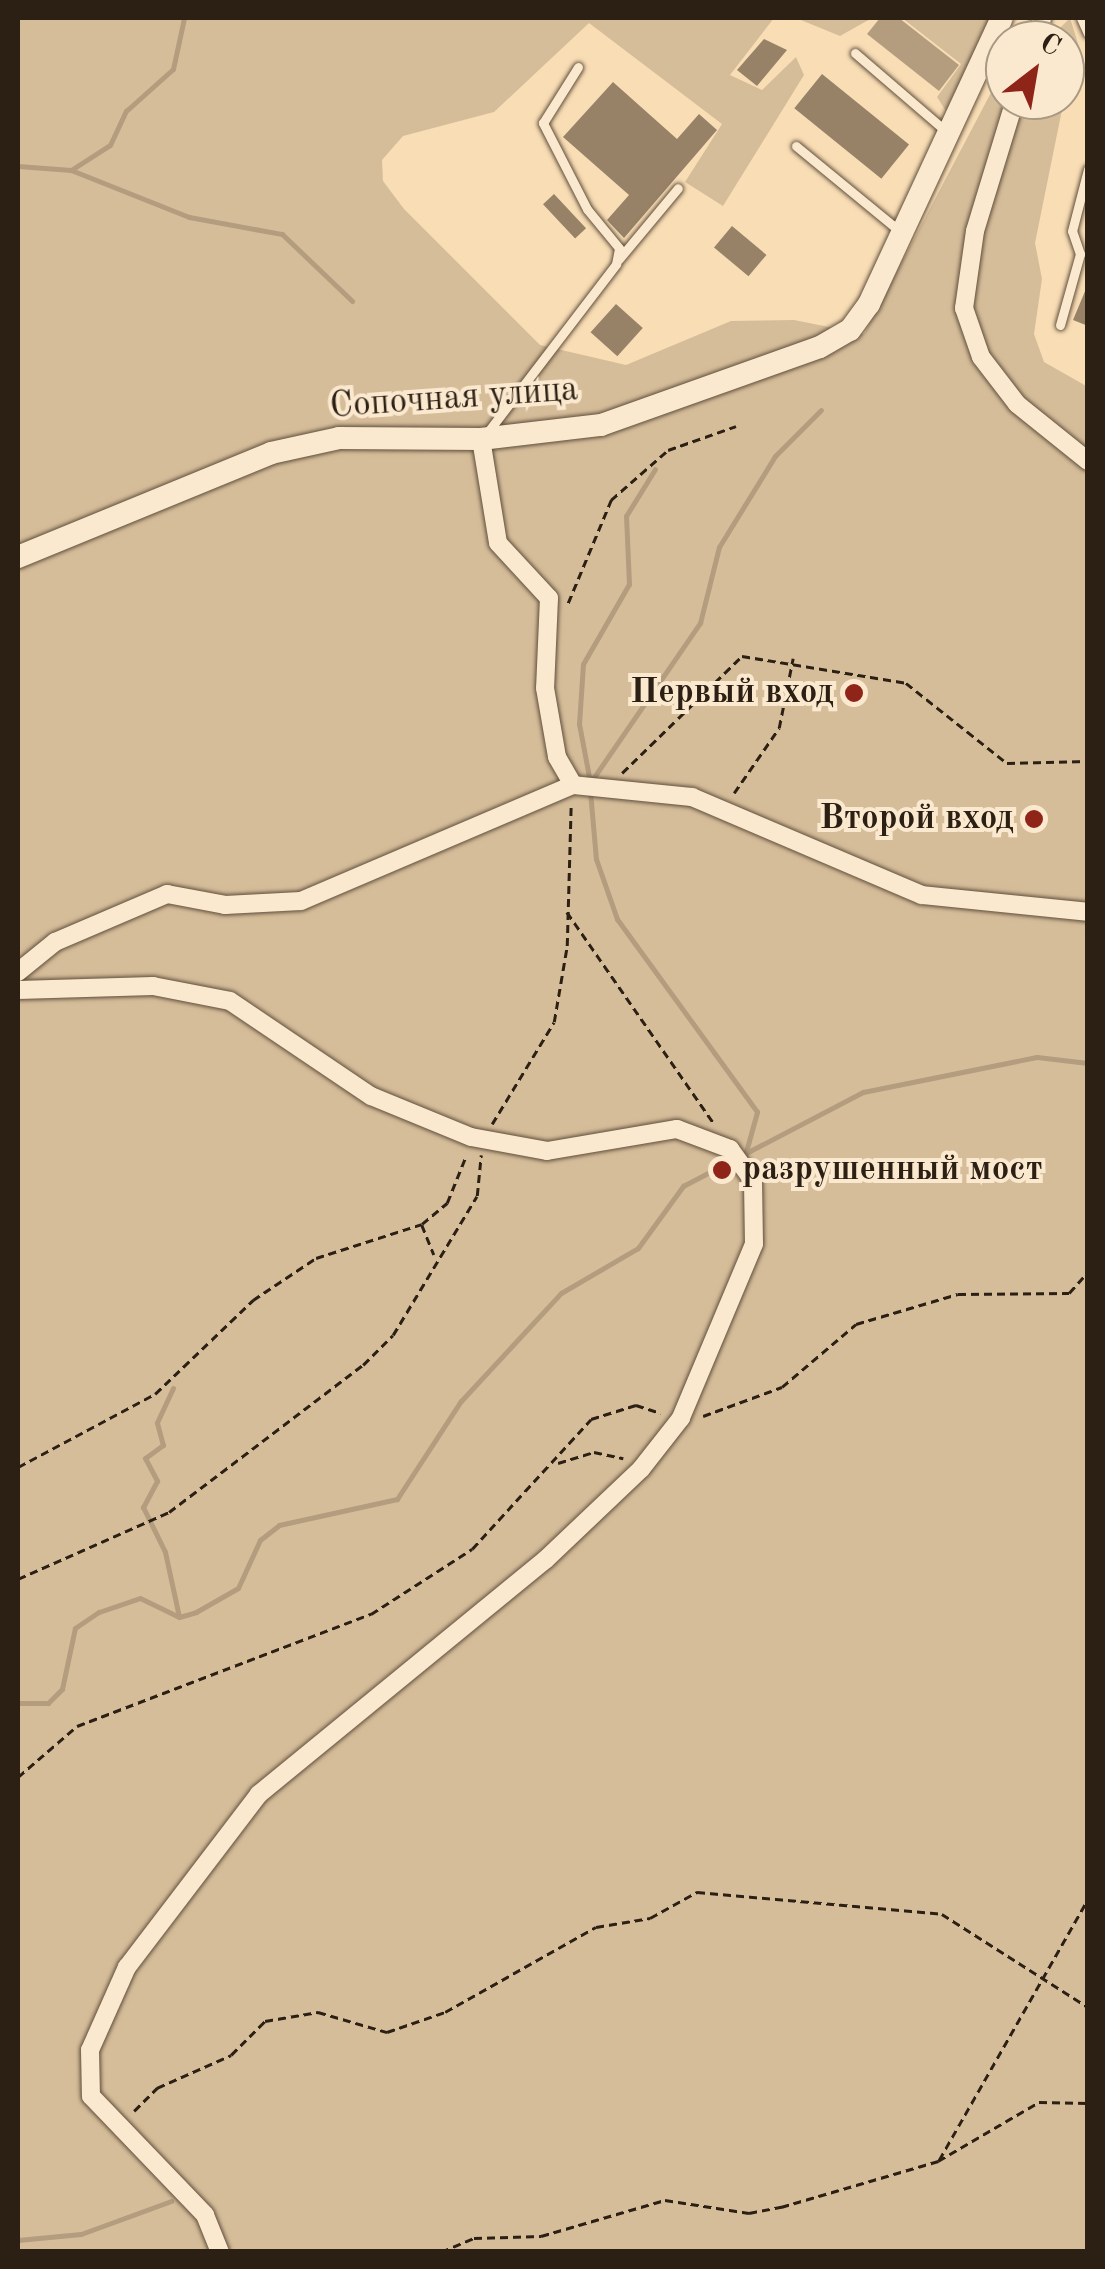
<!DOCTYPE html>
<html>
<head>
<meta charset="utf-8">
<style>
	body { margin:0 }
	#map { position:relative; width:1105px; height:2269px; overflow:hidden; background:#f9ddb5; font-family:"Old Standard TT",serif }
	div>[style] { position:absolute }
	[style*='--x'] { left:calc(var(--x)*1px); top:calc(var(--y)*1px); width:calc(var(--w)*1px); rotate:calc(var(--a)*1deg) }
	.green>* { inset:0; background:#d6bd9a }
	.water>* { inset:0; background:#b39d7e }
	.stream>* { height:5px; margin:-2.5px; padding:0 2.5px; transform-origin:2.5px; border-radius:2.5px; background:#b39d7e }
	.building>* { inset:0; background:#978268; transform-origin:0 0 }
	.path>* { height:2.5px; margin-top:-1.25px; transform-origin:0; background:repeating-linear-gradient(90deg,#2c2014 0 8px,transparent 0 13px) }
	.roads { filter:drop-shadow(0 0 2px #5f4f3c) drop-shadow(0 0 2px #5f4f3c) }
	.service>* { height:9px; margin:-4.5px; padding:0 4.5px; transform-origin:4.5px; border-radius:4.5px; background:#fbe9cf }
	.minor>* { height:18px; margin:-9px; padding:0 9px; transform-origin:9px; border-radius:9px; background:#fbe9cf }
	.secondary>* { height:22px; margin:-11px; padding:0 11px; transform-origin:11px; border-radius:11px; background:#fbe9cf }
	.dots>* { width:28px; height:28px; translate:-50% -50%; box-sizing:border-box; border:5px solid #fbe9cf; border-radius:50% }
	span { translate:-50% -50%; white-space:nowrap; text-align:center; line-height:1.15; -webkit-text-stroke:8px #fbe9cf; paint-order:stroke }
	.street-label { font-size:35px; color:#2c2014 }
	.poi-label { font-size:35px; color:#2c2014; font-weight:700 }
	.right { translate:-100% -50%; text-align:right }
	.left { translate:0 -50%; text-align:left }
	.frame { position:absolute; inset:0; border:20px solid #2c2014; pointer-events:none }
	.north { position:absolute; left:985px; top:20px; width:100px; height:100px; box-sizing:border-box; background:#fbe9cf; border:2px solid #a89984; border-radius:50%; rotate:31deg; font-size:28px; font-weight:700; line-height:40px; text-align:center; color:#2c2014 }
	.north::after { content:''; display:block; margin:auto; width:35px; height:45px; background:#8f2418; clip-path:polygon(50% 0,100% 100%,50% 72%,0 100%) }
</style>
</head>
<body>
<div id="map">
	<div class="green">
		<div style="clip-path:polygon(18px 18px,774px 18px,730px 75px,762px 90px,796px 57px,804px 75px,723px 206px,685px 182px,722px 124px,589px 23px,494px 112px,403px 136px,382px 160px,383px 181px,404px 209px,540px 345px,626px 365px,731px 321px,794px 320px,864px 334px,1005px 66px,1005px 100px,1064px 100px,1035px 243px,1042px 279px,1034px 334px,1044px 362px,1088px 387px,1087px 2251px,18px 2251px)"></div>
		<div style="clip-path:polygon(796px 18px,872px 18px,840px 36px)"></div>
		<div style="clip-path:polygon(902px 18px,992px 18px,946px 111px,937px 97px,961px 64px)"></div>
		<div style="clip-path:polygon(1070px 18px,1087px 72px,1065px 98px,1065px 40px,1048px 40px)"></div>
	</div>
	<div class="water">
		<div style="clip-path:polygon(880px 18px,899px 18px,959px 65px,939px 91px,867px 34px)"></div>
	</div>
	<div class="stream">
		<div style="--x:18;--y:166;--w:53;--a:4.3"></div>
		<div style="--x:71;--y:170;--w:127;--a:21.7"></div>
		<div style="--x:189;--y:217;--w:95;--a:10.4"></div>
		<div style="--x:282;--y:234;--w:97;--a:43.7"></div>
		<div style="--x:71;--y:170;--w:46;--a:-32.7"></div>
		<div style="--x:110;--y:145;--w:38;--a:-65"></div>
		<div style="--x:126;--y:111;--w:63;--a:-41.8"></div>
		<div style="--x:173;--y:69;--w:52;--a:-77.8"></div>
		<div style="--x:592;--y:780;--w:191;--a:-55.5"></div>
		<div style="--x:700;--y:623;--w:78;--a:-76"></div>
		<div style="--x:719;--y:547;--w:107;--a:-58.4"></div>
		<div style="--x:775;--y:456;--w:65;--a:-45"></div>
		<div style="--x:590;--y:782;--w:59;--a:-100.7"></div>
		<div style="--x:579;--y:724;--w:60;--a:-86.2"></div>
		<div style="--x:583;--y:664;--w:92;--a:-60.1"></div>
		<div style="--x:629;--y:584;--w:68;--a:-92.5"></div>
		<div style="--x:626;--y:516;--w:55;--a:-58.3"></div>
		<div style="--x:590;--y:791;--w:68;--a:85"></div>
		<div style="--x:596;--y:859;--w:64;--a:70.7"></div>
		<div style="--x:617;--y:919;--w:238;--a:54"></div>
		<div style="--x:757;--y:1112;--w:49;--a:105.5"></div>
		<div style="--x:173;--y:1388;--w:38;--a:115"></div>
		<div style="--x:157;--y:1423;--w:23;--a:75"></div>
		<div style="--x:163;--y:1445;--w:22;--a:144"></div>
		<div style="--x:145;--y:1458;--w:26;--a:62"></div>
		<div style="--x:157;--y:1481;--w:30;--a:118"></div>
		<div style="--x:143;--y:1507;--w:50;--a:63.9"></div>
		<div style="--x:165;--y:1552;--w:66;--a:77.8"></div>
		<div style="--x:18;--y:1703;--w:30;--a:0"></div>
		<div style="--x:48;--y:1703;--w:20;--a:-45"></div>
		<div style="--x:62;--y:1689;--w:62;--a:-78"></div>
		<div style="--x:75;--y:1628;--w:29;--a:-34"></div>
		<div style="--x:99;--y:1612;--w:43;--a:-18.9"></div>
		<div style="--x:140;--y:1598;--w:43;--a:26"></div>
		<div style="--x:179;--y:1617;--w:18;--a:-16"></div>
		<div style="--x:196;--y:1612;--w:48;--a:-29.7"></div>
		<div style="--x:238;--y:1588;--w:53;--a:-65.4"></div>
		<div style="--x:260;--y:1540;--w:24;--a:-38"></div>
		<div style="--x:279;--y:1525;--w:121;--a:-12.4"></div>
		<div style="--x:397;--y:1499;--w:117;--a:-56.9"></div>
		<div style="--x:461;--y:1401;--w:147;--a:-47.2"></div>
		<div style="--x:561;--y:1293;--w:89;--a:-30.3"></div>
		<div style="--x:638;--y:1248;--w:77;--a:-54"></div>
		<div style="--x:683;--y:1186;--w:203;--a:-27.6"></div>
		<div style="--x:863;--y:1092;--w:177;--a:-11.4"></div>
		<div style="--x:1037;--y:1057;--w:51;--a:6.7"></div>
		<div style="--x:18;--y:2240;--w:63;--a:-5.4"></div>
		<div style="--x:81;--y:2234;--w:96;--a:-20.1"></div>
	</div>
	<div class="building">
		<div style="clip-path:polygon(764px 39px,787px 50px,757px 86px,737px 70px)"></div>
		<div style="left:822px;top:74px;width:112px;height:44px;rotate:39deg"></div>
		<div style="clip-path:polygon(613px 82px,677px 139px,699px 114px,717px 130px,624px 238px,607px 220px,629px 195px,563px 137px)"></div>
		<div style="left:554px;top:194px;width:47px;height:15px;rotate:47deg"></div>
		<div style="left:732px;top:226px;width:45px;height:28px;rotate:40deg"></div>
		<div style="clip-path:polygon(1088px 284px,1088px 326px,1073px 320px)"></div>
		<div style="left:616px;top:304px;width:36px;height:38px;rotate:42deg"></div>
	</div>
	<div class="path">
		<div style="--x:568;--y:603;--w:112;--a:-67.3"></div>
		<div style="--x:611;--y:500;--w:76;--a:-41.3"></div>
		<div style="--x:668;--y:450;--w:72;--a:-19.4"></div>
		<div style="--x:622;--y:773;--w:168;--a:-44.3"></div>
		<div style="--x:742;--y:656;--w:166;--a:9.3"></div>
		<div style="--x:906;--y:683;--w:129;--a:38.4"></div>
		<div style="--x:1007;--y:763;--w:81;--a:-1.4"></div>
		<div style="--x:734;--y:793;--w:79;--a:-55.3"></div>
		<div style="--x:779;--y:728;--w:71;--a:-78.7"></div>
		<div style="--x:567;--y:912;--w:256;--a:55.2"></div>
		<div style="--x:492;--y:1124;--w:119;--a:-58.7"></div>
		<div style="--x:554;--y:1022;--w:77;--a:-80.3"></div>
		<div style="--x:567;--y:946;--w:139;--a:-88.4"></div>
		<div style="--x:422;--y:1225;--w:32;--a:68"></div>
		<div style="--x:703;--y:1416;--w:84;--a:-20.2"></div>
		<div style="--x:782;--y:1387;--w:97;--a:-40.4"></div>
		<div style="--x:856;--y:1324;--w:106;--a:-16.4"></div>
		<div style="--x:958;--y:1294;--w:111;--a:-0.5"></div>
		<div style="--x:1069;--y:1293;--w:28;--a:-48"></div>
		<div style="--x:558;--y:1463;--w:38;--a:-17"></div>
		<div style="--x:594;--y:1452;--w:30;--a:12"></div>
		<div style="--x:18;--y:1467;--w:155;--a:-28.1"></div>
		<div style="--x:155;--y:1394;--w:136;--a:-43.8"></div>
		<div style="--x:253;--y:1300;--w:76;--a:-33.7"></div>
		<div style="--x:316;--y:1258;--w:111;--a:-17.8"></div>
		<div style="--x:422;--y:1224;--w:33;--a:-40"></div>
		<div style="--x:447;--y:1203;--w:51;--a:-68"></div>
		<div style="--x:18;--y:1579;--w:165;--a:-23.9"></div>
		<div style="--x:169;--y:1512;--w:243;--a:-37.2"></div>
		<div style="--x:363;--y:1365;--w:42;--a:-45"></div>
		<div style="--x:393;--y:1335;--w:162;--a:-58.9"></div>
		<div style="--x:477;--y:1196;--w:41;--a:-84.4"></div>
		<div style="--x:18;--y:1777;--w:78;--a:-40.8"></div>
		<div style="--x:77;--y:1726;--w:315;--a:-20.9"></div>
		<div style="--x:371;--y:1614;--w:120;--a:-32.8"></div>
		<div style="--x:472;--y:1549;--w:176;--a:-47.5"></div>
		<div style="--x:591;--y:1419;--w:47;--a:-17.3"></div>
		<div style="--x:636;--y:1405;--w:26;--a:18"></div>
		<div style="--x:134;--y:2111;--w:33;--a:-45"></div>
		<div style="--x:157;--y:2088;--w:81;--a:-24"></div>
		<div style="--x:231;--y:2055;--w:48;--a:-45"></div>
		<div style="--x:265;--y:2021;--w:54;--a:-9.6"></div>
		<div style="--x:318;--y:2012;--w:72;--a:16.2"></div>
		<div style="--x:387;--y:2032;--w:61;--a:-19"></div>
		<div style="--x:445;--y:2012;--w:173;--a:-29.4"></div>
		<div style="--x:596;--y:1927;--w:55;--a:-9.5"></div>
		<div style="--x:650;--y:1918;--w:54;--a:-29"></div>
		<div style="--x:697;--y:1892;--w:246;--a:5.1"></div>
		<div style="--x:942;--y:1914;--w:173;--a:32.5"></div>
		<div style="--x:939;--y:2160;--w:301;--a:-60.3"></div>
		<div style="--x:441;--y:2252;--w:36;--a:-23"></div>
		<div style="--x:474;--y:2238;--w:67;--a:-1.7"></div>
		<div style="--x:541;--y:2236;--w:129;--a:-16.2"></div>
		<div style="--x:665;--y:2200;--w:85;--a:8.8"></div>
		<div style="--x:749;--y:2213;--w:33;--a:-11"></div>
		<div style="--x:781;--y:2207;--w:164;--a:-16.3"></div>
		<div style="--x:938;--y:2161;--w:117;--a:-30.3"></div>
		<div style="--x:1039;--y:2102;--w:49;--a:1.2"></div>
	</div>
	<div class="roads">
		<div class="service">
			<div style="--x:1081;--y:18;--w:17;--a:66"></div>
			<div style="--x:855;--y:53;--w:123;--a:40.7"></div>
			<div style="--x:796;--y:146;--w:137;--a:39.4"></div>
			<div style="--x:619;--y:259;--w:92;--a:-50.3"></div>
			<div style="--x:1060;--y:325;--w:74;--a:-74.3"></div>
			<div style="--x:1080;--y:254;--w:24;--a:-109"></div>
			<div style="--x:1072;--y:231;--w:64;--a:-75.5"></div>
			<div style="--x:487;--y:433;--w:213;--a:-52.6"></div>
			<div style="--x:616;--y:264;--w:16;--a:-79"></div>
			<div style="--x:619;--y:248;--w:50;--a:-129.4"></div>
			<div style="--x:587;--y:209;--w:97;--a:-117.1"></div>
			<div style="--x:543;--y:123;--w:66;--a:-58"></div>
		</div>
		<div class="minor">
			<div style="--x:1035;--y:40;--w:23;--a:-72"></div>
			<div style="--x:1015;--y:100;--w:137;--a:107"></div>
			<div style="--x:975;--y:231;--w:78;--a:98.1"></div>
			<div style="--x:964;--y:308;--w:52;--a:70.9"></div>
			<div style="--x:981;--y:357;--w:59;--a:52.5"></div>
			<div style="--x:1017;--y:404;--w:91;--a:38.8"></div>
			<div style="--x:481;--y:439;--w:105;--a:80.7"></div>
			<div style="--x:498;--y:543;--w:75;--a:47.2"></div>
			<div style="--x:549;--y:598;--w:90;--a:92.5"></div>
			<div style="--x:545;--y:688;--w:70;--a:80.1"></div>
			<div style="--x:557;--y:757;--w:32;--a:60"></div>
			<div style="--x:18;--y:972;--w:48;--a:-39"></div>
			<div style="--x:55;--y:942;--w:122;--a:-23.2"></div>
			<div style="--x:167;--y:894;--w:59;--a:10.7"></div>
			<div style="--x:225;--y:905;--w:76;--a:-3"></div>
			<div style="--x:301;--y:901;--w:296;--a:-23.1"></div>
			<div style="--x:573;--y:785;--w:120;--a:5.8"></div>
			<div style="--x:692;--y:797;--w:250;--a:23.1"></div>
			<div style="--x:922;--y:895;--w:167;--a:5.8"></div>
			<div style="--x:18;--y:990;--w:135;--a:-1.7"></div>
			<div style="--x:153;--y:986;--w:78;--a:11"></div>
			<div style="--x:230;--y:1001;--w:170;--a:34"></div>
			<div style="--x:371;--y:1096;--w:108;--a:22.3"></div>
			<div style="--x:471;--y:1137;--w:77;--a:10.4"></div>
			<div style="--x:547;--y:1151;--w:132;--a:-9.6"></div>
			<div style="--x:677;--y:1129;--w:57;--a:20.7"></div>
			<div style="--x:730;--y:1149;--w:39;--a:54"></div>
			<div style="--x:753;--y:1181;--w:63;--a:89.1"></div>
			<div style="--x:754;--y:1244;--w:189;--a:112.8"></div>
			<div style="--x:681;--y:1418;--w:65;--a:128.1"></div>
			<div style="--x:641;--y:1469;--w:132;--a:136.5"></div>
			<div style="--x:545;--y:1560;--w:370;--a:140.7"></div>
			<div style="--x:259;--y:1794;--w:218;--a:127.3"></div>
			<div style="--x:127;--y:1967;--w:91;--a:114"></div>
			<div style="--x:90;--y:2050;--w:46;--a:88.8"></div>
			<div style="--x:91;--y:2096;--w:165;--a:46.2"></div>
			<div style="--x:205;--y:2215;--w:40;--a:68"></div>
		</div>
		<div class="secondary">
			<div style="--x:18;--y:557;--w:274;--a:-22.3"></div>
			<div style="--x:271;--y:453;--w:70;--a:-12.4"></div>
			<div style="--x:339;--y:438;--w:142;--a:0.4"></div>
			<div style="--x:481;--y:439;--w:121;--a:-6.7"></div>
			<div style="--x:601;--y:425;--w:232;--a:-19.6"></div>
			<div style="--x:820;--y:347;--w:34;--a:-30"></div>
			<div style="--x:850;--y:330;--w:32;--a:-54"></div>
			<div style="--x:869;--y:304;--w:315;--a:-65.1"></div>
		</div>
	</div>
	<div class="dots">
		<div style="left:854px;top:693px;background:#8f2418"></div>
		<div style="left:1034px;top:819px;background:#8f2418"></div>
		<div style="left:722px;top:1170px;background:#8f2418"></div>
	</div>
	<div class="street-label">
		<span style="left:454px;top:399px;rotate:-4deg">Сопочная улица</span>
	</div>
	<div class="poi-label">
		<span class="right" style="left:834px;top:693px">Первый вход</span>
		<span class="right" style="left:1014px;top:819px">Второй вход</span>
		<span class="left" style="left:742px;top:1170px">разрушенный мост</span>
	</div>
	<div class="frame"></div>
	<div class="north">С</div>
</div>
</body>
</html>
